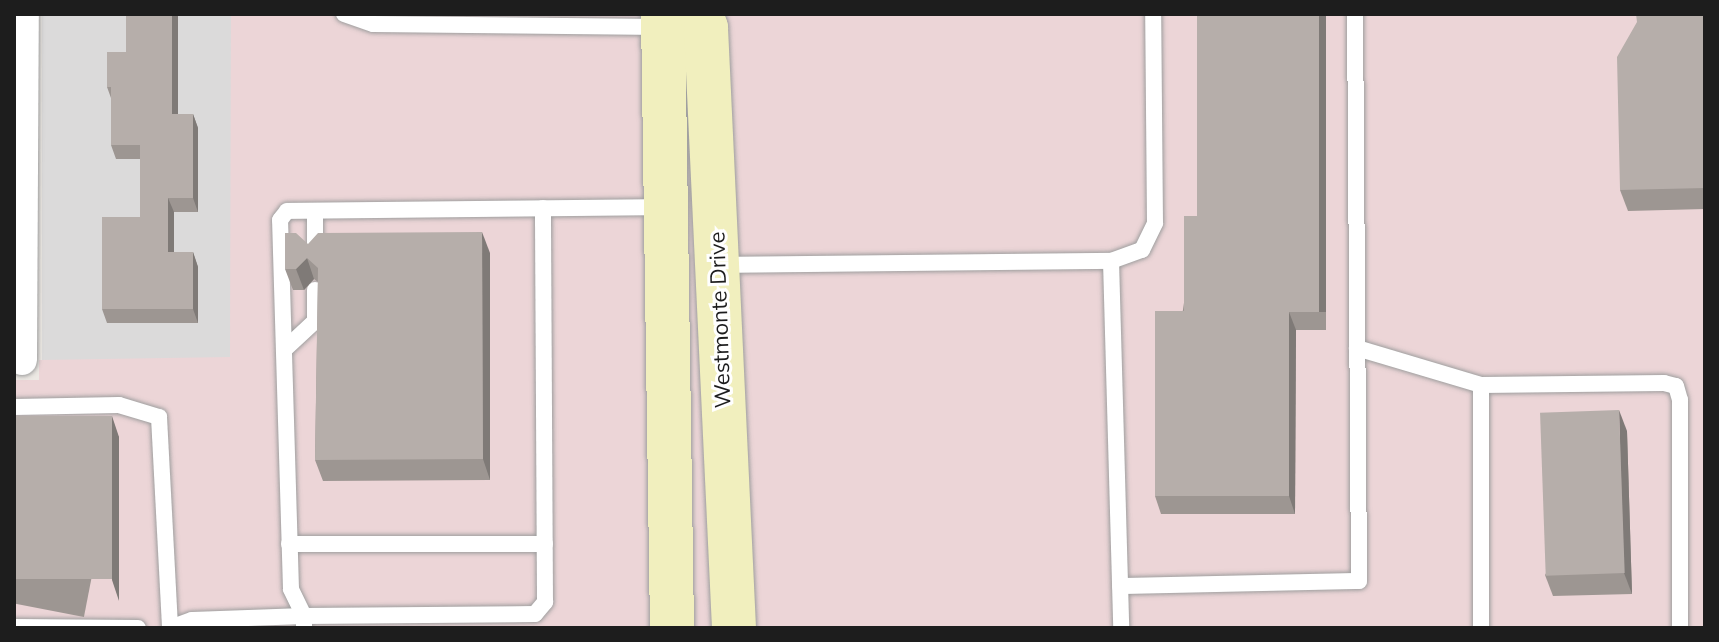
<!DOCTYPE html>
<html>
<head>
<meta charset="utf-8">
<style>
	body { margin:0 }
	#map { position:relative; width:1719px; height:642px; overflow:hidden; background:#ede9e4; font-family:Mulish,sans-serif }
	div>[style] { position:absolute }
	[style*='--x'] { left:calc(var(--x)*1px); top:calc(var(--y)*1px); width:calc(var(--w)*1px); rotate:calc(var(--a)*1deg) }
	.residential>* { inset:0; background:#dbdada; transform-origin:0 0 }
	.commercial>* { inset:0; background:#ecd5d7; transform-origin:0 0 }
	.roads { filter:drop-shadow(0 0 2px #9e9e9e) drop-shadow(0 0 2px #9e9e9e) }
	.lane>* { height:16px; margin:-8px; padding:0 8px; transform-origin:8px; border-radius:8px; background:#fff }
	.street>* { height:30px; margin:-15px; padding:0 15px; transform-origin:15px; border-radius:15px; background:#fff }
	.secondary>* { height:44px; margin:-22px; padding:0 22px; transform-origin:22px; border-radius:22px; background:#f1efbe }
	.wall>* { inset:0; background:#9d9692; transform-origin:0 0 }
	.shaded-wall>* { inset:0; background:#7f7a77; transform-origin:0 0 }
	.building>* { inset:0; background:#b6aeaa; transform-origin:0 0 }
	span { translate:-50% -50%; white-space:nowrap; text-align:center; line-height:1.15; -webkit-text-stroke:6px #fff; paint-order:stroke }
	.street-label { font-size:22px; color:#1d1d1d }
	.frame { position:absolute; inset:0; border:16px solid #1d1d1d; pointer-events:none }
</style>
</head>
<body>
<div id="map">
	<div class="residential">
		<div style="left:42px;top:14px;width:189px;height:346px"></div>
	</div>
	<div class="commercial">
		<div style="clip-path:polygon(231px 14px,645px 14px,681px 628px,14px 628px,14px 380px,39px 380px,39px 360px,230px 357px)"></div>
		<div style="left:680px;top:14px;width:1025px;height:615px"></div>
	</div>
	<div class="roads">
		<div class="lane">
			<div style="--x:344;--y:14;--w:31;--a:19"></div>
			<div style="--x:373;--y:24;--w:288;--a:0.6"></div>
			<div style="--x:315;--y:211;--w:43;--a:90"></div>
			<div style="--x:1111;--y:261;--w:33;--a:-20"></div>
			<div style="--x:1142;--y:250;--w:30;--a:-64"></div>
			<div style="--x:1155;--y:223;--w:209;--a:-90.5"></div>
			<div style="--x:720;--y:265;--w:391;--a:-0.6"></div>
			<div style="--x:1111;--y:261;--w:367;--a:88.4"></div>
			<div style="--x:1357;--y:348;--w:129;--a:16.6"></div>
			<div style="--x:284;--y:350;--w:42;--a:-43.1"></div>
			<div style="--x:315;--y:321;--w:31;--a:-90"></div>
			<div style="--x:14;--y:407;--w:105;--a:-1.1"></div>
			<div style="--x:119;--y:405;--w:42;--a:16.7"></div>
			<div style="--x:159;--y:417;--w:211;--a:87"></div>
			<div style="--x:289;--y:544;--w:256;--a:0"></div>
			<div style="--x:1120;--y:586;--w:239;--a:-1.2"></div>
			<div style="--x:1359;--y:581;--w:567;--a:-90.4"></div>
			<div style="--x:14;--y:627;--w:124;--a:0.5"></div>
			<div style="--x:170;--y:628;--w:23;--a:-20"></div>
			<div style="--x:192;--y:620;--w:112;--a:-2"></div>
			<div style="--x:304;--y:616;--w:231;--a:-0.5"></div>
			<div style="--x:535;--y:614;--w:16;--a:-50"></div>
			<div style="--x:545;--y:602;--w:394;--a:-90.3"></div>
			<div style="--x:304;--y:628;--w:12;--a:-90"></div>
			<div style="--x:304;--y:616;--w:30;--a:-116"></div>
			<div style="--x:291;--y:589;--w:369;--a:-91.7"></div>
			<div style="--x:280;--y:220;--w:11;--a:-52"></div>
			<div style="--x:287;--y:211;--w:377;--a:-0.6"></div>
			<div style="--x:1481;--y:628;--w:243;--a:-90"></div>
			<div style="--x:1481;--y:385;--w:183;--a:-0.6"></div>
			<div style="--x:1664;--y:383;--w:12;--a:14"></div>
			<div style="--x:1676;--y:386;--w:15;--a:74"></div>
			<div style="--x:1680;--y:400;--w:228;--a:90"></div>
		</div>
		<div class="street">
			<div style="--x:22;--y:360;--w:346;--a:-89.7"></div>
		</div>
		<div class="secondary">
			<div style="--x:663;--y:14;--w:614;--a:89.16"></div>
			<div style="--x:701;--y:14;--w:15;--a:70"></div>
			<div style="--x:706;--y:28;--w:601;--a:87.33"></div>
		</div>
	</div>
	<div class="wall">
		<div style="clip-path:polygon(178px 14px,178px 114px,193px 114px,198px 128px,198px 212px,174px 212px,174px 252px,193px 252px,198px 267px,198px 323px,107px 323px,102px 309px,140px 217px,140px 159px,116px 159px,111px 145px,111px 98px,107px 87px,126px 52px)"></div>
		<div style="clip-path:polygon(1326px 14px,1326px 330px,1296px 330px,1295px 514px,1161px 514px,1155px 496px,1197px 216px)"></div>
		<div style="clip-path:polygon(1705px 14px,1705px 209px,1628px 211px,1620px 190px)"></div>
		<div style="clip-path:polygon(308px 244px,490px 253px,490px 480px,323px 481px,315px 460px,318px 282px,314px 279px,304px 290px,293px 290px,285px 269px)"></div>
		<div style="left:14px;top:416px;width:107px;height:184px;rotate:11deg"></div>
		<div style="clip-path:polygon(1627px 431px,1632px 594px,1553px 596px,1545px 575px)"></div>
	</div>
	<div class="shaded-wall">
		<div style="left:172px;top:14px;width:6px;height:100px"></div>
		<div style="left:1319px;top:14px;width:7px;height:298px"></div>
		<div style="clip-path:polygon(193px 114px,198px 128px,198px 212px,193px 198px)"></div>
		<div style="clip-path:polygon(168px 198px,174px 212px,174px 267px,168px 252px)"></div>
		<div style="clip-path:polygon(482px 232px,490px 253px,490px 480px,483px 459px)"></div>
		<div style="clip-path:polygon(193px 252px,198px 267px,198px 323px,193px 309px)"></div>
		<div style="clip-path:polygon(307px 258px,314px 279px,304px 290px,296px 269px)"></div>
		<div style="clip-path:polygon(1289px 312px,1296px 330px,1295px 514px,1289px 496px)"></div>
		<div style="clip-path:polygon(1619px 410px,1627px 431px,1632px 594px,1624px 573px)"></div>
		<div style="clip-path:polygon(112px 416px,119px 437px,119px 601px,112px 580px)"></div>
	</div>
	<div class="building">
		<div style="clip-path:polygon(126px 14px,172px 14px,172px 114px,193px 114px,193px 198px,168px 198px,168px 252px,193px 252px,193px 309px,102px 309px,102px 217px,140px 217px,140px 145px,111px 145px,111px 87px,107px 87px,107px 52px,126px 52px)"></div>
		<div style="clip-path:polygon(1197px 14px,1319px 14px,1319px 312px,1289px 312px,1289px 496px,1155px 496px,1155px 311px,1184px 311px,1184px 216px,1197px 216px)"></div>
		<div style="clip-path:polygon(1636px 14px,1705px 14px,1705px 188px,1620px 190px,1617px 57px,1637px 22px)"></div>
		<div style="clip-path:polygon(482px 232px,483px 459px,315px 460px,318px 268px,307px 258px,296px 269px,285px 269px,285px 233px,296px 233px,308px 244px,318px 233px)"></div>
		<div style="left:1619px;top:410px;width:163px;height:79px;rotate:88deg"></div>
		<div style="left:14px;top:416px;width:98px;height:163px"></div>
	</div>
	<div class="street-label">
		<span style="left:720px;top:320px;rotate:-92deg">Westmonte Drive</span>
	</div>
	<div class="frame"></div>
</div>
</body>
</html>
